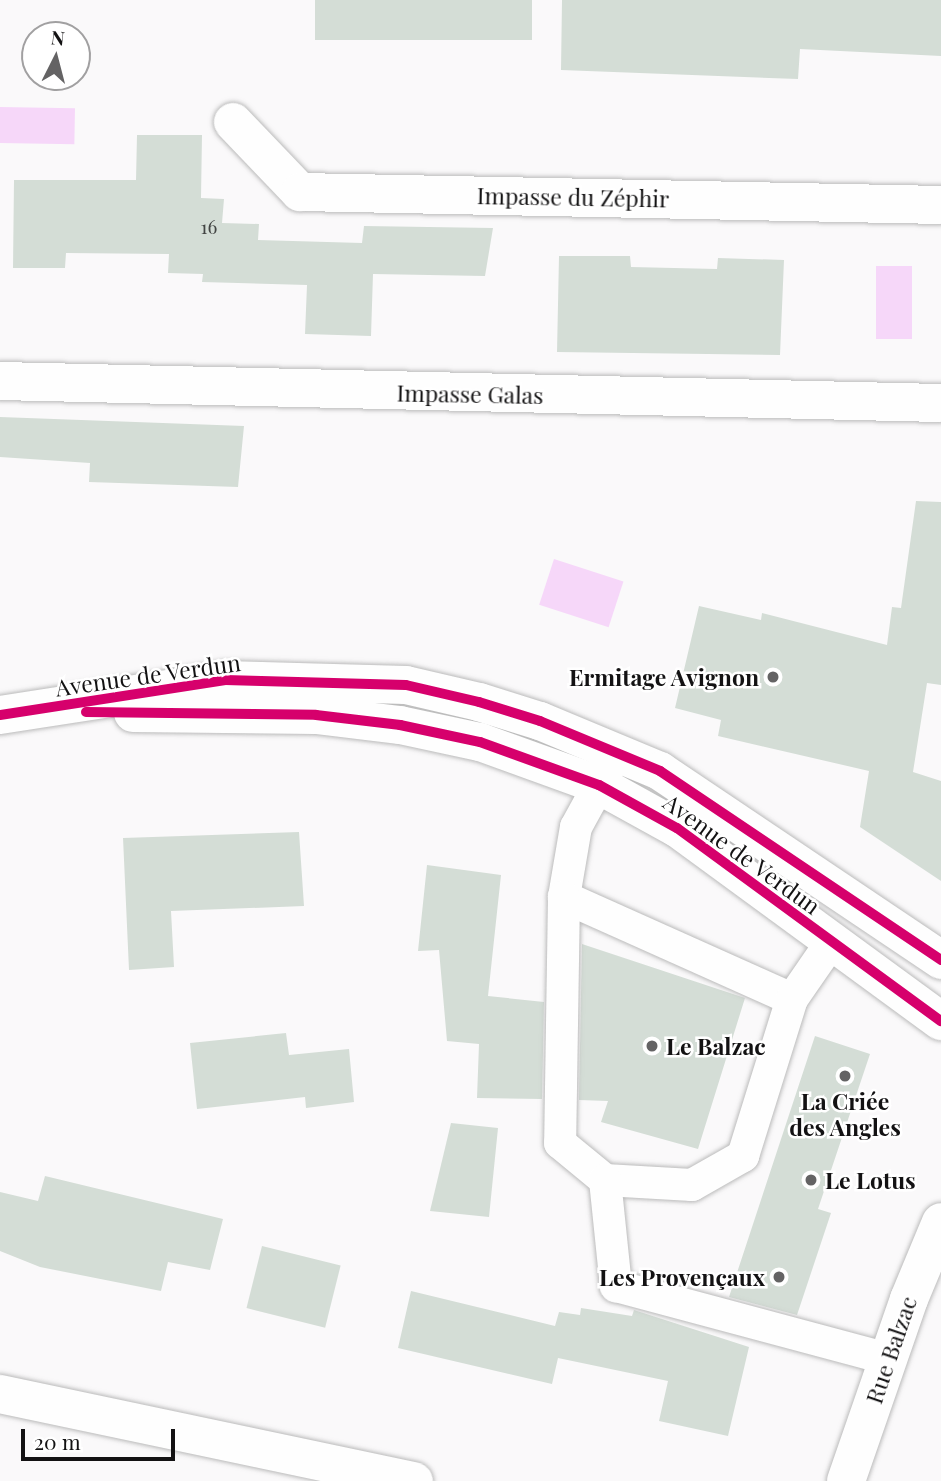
<!DOCTYPE html>
<html>
<head>
<meta charset="utf-8">
<style>
	body { margin:0 }
	#map { position:relative; width:941px; height:1481px; overflow:hidden; background:#faf9fa; font-family:"Playfair Display",serif }
	div>[style] { position:absolute }
	[style*='--x'] { left:calc(var(--x)*1px); top:calc(var(--y)*1px); width:calc(var(--w)*1px); rotate:calc(var(--a)*1deg) }
	.water>* { inset:0; background:#f6d7f9; transform-origin:0 0 }
	.building>* { inset:0; background:#d4ddd6; transform-origin:0 0 }
	.roads { filter:drop-shadow(0 0 2px #bbb) drop-shadow(0 0 2px #bbb) }
	.service>* { height:32px; margin:-16px; padding:0 16px; transform-origin:16px; border-radius:16px; background:#fefefe }
	.minor>* { height:38px; margin:-19px; padding:0 19px; transform-origin:19px; border-radius:19px; background:#fefefe }
	.secondary>* { height:38px; margin:-19px; padding:0 19px; transform-origin:19px; border-radius:19px; background:#fefefe }
	.cycleway>* { height:10px; margin:-5px; padding:0 5px; transform-origin:5px; border-radius:5px; background:#d6006c }
	.dots>* { width:19px; height:19px; translate:-50% -50%; box-sizing:border-box; border:4px solid #fff; border-radius:50% }
	span { translate:-50% -50%; white-space:nowrap; text-align:center; line-height:1.15; -webkit-text-stroke:5px #fff; paint-order:stroke }
	.number-label { font-size:19px; color:#434544 }
	.number-label span { -webkit-text-stroke-width:0 }
	.street-label { font-size:23px; color:#131213 }
	.poi-label { font-size:23px; color:#131213; font-weight:700 }
	.right { translate:-100% -50%; text-align:right }
	.left { translate:0 -50%; text-align:left }
	.north { position:absolute; left:21px; top:21px; width:70px; height:70px; box-sizing:border-box; background:#fff; border:2px solid #a1a0a1; border-radius:50%; rotate:6deg; font-size:19px; font-weight:700; line-height:28px; text-align:center; color:#131213 }
	.north::after { content:''; display:block; margin:auto; width:24px; height:32px; background:#646364; clip-path:polygon(50% 0,100% 100%,50% 72%,0 100%) }
	.scale { position:absolute; left:21px; top:1429px; width:154px; height:32px; box-sizing:border-box; border:4px solid #131213; border-top:0; padding-left:9px; font-size:21px; line-height:24px; white-space:nowrap; color:#131213; -webkit-text-stroke:5px #fff; paint-order:stroke }
</style>
</head>
<body>
<div id="map">
	<div class="water">
		<div style="left:0;top:107px;width:75px;height:36px;rotate:1deg"></div>
		<div style="left:876px;top:266px;width:36px;height:73px"></div>
		<div style="left:554px;top:559px;width:73px;height:48px;rotate:18deg"></div>
	</div>
	<div class="building">
		<div style="left:315px;top:0;width:217px;height:40px"></div>
		<div style="clip-path:polygon(562px 0,941px 0,941px 56px,800px 49px,798px 79px,561px 70px)"></div>
		<div style="clip-path:polygon(137px 135px,202px 135px,201px 198px,224px 199px,222px 223px,259px 224px,258px 240px,362px 243px,364px 226px,493px 228px,485px 276px,373px 274px,371px 336px,305px 334px,307px 285px,202px 282px,203px 274px,168px 273px,169px 254px,66px 253px,65px 268px,13px 268px,14px 180px,136px 180px)"></div>
		<div style="clip-path:polygon(559px 256px,630px 256px,631px 267px,717px 269px,718px 258px,784px 260px,780px 355px,557px 352px)"></div>
		<div style="clip-path:polygon(0 417px,244px 426px,238px 487px,89px 482px,90px 463px,0 457px)"></div>
		<div style="clip-path:polygon(916px 501px,941px 502px,941px 685px,927px 683px,913px 772px,941px 781px,941px 881px,860px 827px,869px 771px,718px 736px,721px 720px,675px 708px,699px 606px,761px 620px,762px 613px,887px 645px,892px 607px,901px 608px)"></div>
		<div style="clip-path:polygon(299px 832px,304px 906px,171px 911px,174px 967px,129px 970px,123px 838px)"></div>
		<div style="clip-path:polygon(427px 865px,501px 875px,488px 996px,544px 1002px,542px 1099px,477px 1098px,479px 1044px,447px 1041px,439px 950px,418px 951px)"></div>
		<div style="clip-path:polygon(582px 944px,745px 998px,698px 1149px,601px 1122px,608px 1101px,579px 1100px)"></div>
		<div style="clip-path:polygon(286px 1033px,289px 1055px,349px 1049px,354px 1102px,306px 1108px,305px 1097px,197px 1109px,190px 1043px)"></div>
		<div style="clip-path:polygon(815px 1036px,870px 1054px,818px 1209px,831px 1213px,797px 1315px,729px 1297px)"></div>
		<div style="clip-path:polygon(451px 1123px,498px 1128px,489px 1217px,430px 1211px)"></div>
		<div style="clip-path:polygon(45px 1176px,223px 1219px,210px 1270px,168px 1262px,161px 1291px,40px 1267px,0 1251px,0 1192px,38px 1201px)"></div>
		<div style="left:262px;top:1246px;width:81px;height:64px;rotate:14deg"></div>
		<div style="clip-path:polygon(411px 1291px,555px 1326px,559px 1312px,580px 1315px,581px 1308px,632px 1316px,634px 1310px,749px 1347px,728px 1436px,659px 1421px,668px 1381px,558px 1358px,552px 1384px,398px 1348px)"></div>
	</div>
	<div class="roads">
		<div class="service">
			<div style="--x:564;--y:897;--w:71;--a:-80.3"></div>
			<div style="--x:576;--y:827;--w:71;--a:-61.3"></div>
			<div style="--x:792;--y:999;--w:250;--a:-155.9"></div>
			<div style="--x:564;--y:897;--w:246;--a:90.9"></div>
			<div style="--x:560;--y:1143;--w:58;--a:39.4"></div>
			<div style="--x:605;--y:1180;--w:87;--a:3.3"></div>
			<div style="--x:692;--y:1185;--w:59;--a:-29.6"></div>
			<div style="--x:743;--y:1156;--w:164;--a:-72.7"></div>
			<div style="--x:792;--y:999;--w:67;--a:-55.4"></div>
			<div style="--x:605;--y:1180;--w:107;--a:84.1"></div>
			<div style="--x:616;--y:1286;--w:282;--a:15"></div>
		</div>
		<div class="minor">
			<div style="--x:233;--y:122;--w:97;--a:46.3"></div>
			<div style="--x:300;--y:192;--w:641;--a:1.16"></div>
			<div style="--x:0;--y:381;--w:941;--a:1.34"></div>
			<div style="--x:0;--y:1394;--w:423;--a:11.9"></div>
			<div style="--x:846;--y:1481;--w:193;--a:-70.9"></div>
			<div style="--x:909;--y:1299;--w:83;--a:-67.4"></div>
		</div>
		<div class="secondary">
			<div style="--x:133;--y:713;--w:183;--a:0.6"></div>
			<div style="--x:316;--y:715;--w:85;--a:6.8"></div>
			<div style="--x:400;--y:725;--w:82;--a:12"></div>
			<div style="--x:480;--y:742;--w:127;--a:19.9"></div>
			<div style="--x:599;--y:785;--w:89;--a:28.9"></div>
			<div style="--x:677;--y:828;--w:327;--a:36.2"></div>
			<div style="--x:0;--y:715;--w:228;--a:-8.8"></div>
			<div style="--x:225;--y:680;--w:181;--a:1.6"></div>
			<div style="--x:406;--y:685;--w:75;--a:13.1"></div>
			<div style="--x:479;--y:702;--w:64;--a:17.3"></div>
			<div style="--x:540;--y:721;--w:130;--a:22.6"></div>
			<div style="--x:660;--y:771;--w:339;--a:33.9"></div>
		</div>
	</div>
	<div class="cycleway">
		<div style="--x:86;--y:712;--w:230;--a:0.7"></div>
		<div style="--x:316;--y:715;--w:85;--a:6.8"></div>
		<div style="--x:400;--y:725;--w:82;--a:12"></div>
		<div style="--x:480;--y:742;--w:127;--a:19.9"></div>
		<div style="--x:599;--y:785;--w:89;--a:28.9"></div>
		<div style="--x:677;--y:828;--w:327;--a:36.2"></div>
		<div style="--x:0;--y:715;--w:228;--a:-8.8"></div>
		<div style="--x:225;--y:680;--w:181;--a:1.6"></div>
		<div style="--x:406;--y:685;--w:75;--a:13.1"></div>
		<div style="--x:479;--y:702;--w:64;--a:17.3"></div>
		<div style="--x:540;--y:721;--w:130;--a:22.6"></div>
		<div style="--x:660;--y:771;--w:339;--a:33.9"></div>
	</div>
	<div class="dots">
		<div style="left:773px;top:677px;background:#646364"></div>
		<div style="left:652px;top:1046px;background:#646364"></div>
		<div style="left:845px;top:1076px;background:#646364"></div>
		<div style="left:811px;top:1180px;background:#646364"></div>
		<div style="left:779px;top:1277px;background:#646364"></div>
	</div>
	<div class="number-label">
		<span style="left:209px;top:227px">16</span>
	</div>
	<div class="street-label">
		<span style="left:573px;top:197px;rotate:1deg">Impasse du Zéphir</span>
		<span style="left:470px;top:394px;rotate:1deg">Impasse Galas</span>
		<span style="left:148px;top:675px;rotate:-8deg">Avenue de Verdun</span>
		<span style="left:742px;top:854px;rotate:36deg">Avenue de Verdun</span>
		<span style="left:891px;top:1350px;rotate:-71deg">Rue Balzac</span>
	</div>
	<div class="poi-label">
		<span class="right" style="left:759px;top:677px">Ermitage Avignon</span>
		<span class="left" style="left:666px;top:1046px">Le Balzac</span>
		<span style="left:845px;top:1114px">La Criée<br>des Angles</span>
		<span class="left" style="left:825px;top:1180px">Le Lotus</span>
		<span class="right" style="left:765px;top:1277px">Les Provençaux</span>
	</div>
	<div class="north">N</div>
	<div class="scale">20 m</div>
</div>
</body>
</html>
